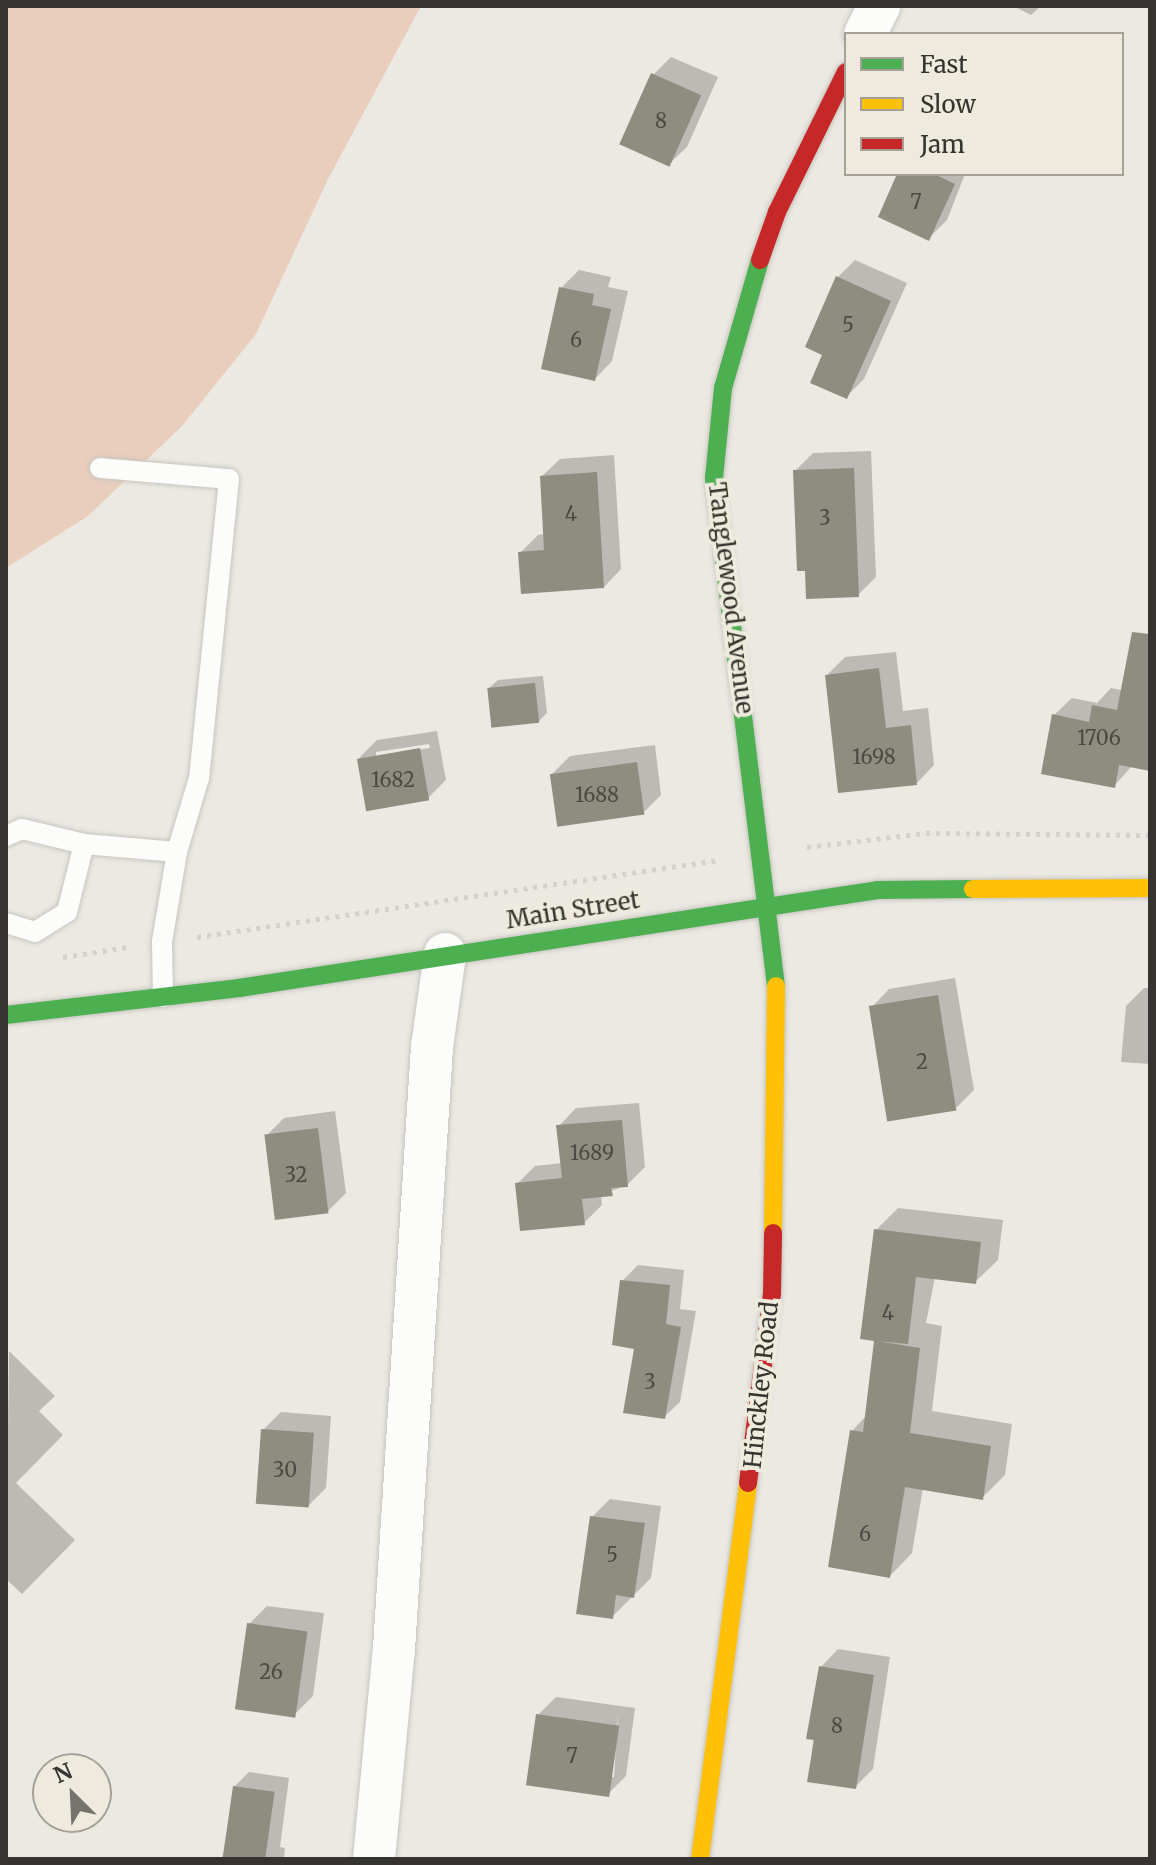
<!DOCTYPE html>
<html>
<head>
<meta charset="utf-8">
<style>
	body { margin:0 }
	#map { position:relative; width:1156px; height:1865px; overflow:hidden; background:#ebe9e2; font-family:Merriweather,serif }
	div>[style] { position:absolute }
	[style*='--x'] { left:calc(var(--x)*1px); top:calc(var(--y)*1px); width:calc(var(--w)*1px); rotate:calc(var(--a)*1deg) }
	.green>* { inset:0; background:#e9cdbd }
	.shadow>* { inset:0; background:#0003 }
	.building>* { inset:0; background:#8e8d80; transform-origin:0 0 }
	.path>* { height:5px; margin-top:-2.5px; transform-origin:0; background:repeating-linear-gradient(90deg,#d2d2d0 0 4px,transparent 0 10px) }
	.roads { filter:drop-shadow(0 0 2px #c7c5c0) drop-shadow(0 0 2px #c7c5c0) }
	.lane>* { height:20px; margin:-10px; padding:0 10px; transform-origin:10px; border-radius:10px; background:#fcfcfb }
	.street>* { height:42px; margin:-21px; padding:0 21px; transform-origin:21px; border-radius:21px; background:#fcfcfb }
	.fast>* { height:18px; margin:-9px; padding:0 9px; transform-origin:9px; border-radius:9px; background:#4caf50 }
	.slow>* { height:18px; margin:-9px; padding:0 9px; transform-origin:9px; border-radius:9px; background:#ffc107 }
	.jam>* { height:18px; margin:-9px; padding:0 9px; transform-origin:9px; border-radius:9px; background:#c62828 }
	span { translate:-50% -50%; white-space:nowrap; text-align:center; line-height:1.15; -webkit-text-stroke:8px #efeade; paint-order:stroke }
	.number-label { font-size:20px; color:#4c4a44 }
	.number-label span { -webkit-text-stroke-width:0 }
	.street-label { font-size:24px; color:#363430 }
	.frame { position:absolute; inset:0; border:8px solid #363430; pointer-events:none }
	.legend { position:absolute; left:844px; top:32px; width:280px; height:144px; box-sizing:border-box; background:#efeade; border:2px solid #a5a198; margin:0; padding:10px 14px; list-style:none; font-size:24px; color:#363430 }
	.legend li { display:flex; align-items:center; gap:16px; height:40px }
	.legend b { width:40px; border:2px solid #a5a198 }
	.north { position:absolute; left:32px; top:1753px; width:80px; height:80px; box-sizing:border-box; background:#efeade; border:2px solid #a5a198; border-radius:50%; rotate:336deg; font-size:22px; font-weight:700; line-height:32px; text-align:center; color:#363430 }
	.north::after { content:''; display:block; margin:auto; width:28px; height:36px; background:#75736e; clip-path:polygon(50% 0,100% 100%,50% 72%,0 100%) }
</style>
</head>
<body>
<div id="map">
	<div class="green">
		<div style="clip-path:polygon(6px 6px,421px 6px,328px 179px,256px 334px,182px 426px,88px 516px,6px 568px)"></div>
	</div>
	<div class="shadow">
		<div style="clip-path:polygon(1013px 6px,1041px 6px,1031px 15px)"></div>
		<div style="clip-path:polygon(671px 57px,718px 77px,687px 147px,669px 164px,653px 75px)"></div>
		<div style="clip-path:polygon(900px 174px,965px 174px,947px 220px,929px 238px)"></div>
		<div style="clip-path:polygon(855px 260px,907px 283px,864px 379px,846px 397px,825px 354px,837px 278px)"></div>
		<div style="clip-path:polygon(579px 270px,611px 277px,608px 287px,628px 291px,612px 361px,595px 379px,561px 288px)"></div>
		<div style="clip-path:polygon(871px 451px,876px 577px,858px 595px,795px 471px,813px 453px)"></div>
		<div style="clip-path:polygon(614px 455px,621px 569px,604px 587px,520px 553px,538px 535px,545px 534px,542px 476px,560px 459px)"></div>
		<div style="clip-path:polygon(896px 652px,903px 711px,928px 708px,934px 765px,917px 783px,827px 675px,845px 657px)"></div>
		<div style="clip-path:polygon(543px 676px,547px 713px,538px 722px,489px 688px,498px 680px)"></div>
		<div style="clip-path:polygon(1111px 688px,1150px 696px,1150px 769px,1132px 766px,1114px 786px,1054px 715px,1072px 698px,1097px 703px)"></div>
		<div style="clip-path:polygon(evenodd,437px 731px,446px 780px,428px 798px,359px 758px,377px 740px,437px 731px,429px 744px,430px 748px,376px 756px,376px 752px,429px 744px)"></div>
		<div style="clip-path:polygon(655px 745px,661px 795px,643px 813px,552px 774px,570px 756px)"></div>
		<div style="clip-path:polygon(955px 978px,974px 1090px,956px 1108px,872px 1007px,889px 989px)"></div>
		<div style="clip-path:polygon(1144px 988px,1150px 988px,1150px 1064px,1121px 1062px,1126px 1006px)"></div>
		<div style="clip-path:polygon(639px 1103px,645px 1167px,627px 1185px,601px 1195px,602px 1205px,584px 1223px,517px 1184px,535px 1166px,562px 1163px,559px 1126px,576px 1108px)"></div>
		<div style="clip-path:polygon(335px 1111px,346px 1193px,328px 1211px,266px 1136px,284px 1118px)"></div>
		<div style="clip-path:polygon(898px 1208px,1003px 1220px,998px 1260px,975px 1282px,935px 1277px,926px 1323px,942px 1326px,932px 1411px,1012px 1424px,1005px 1475px,982px 1498px,923px 1488px,912px 1553px,890px 1576px,852px 1431px,867px 1415px,877px 1339px,876px 1230px)"></div>
		<div style="clip-path:polygon(638px 1265px,684px 1270px,680px 1309px,696px 1311px,680px 1402px,664px 1417px,636px 1347px,622px 1281px)"></div>
		<div style="clip-path:polygon(9px 1351px,55px 1396px,39px 1411px,63px 1435px,16px 1483px,75px 1540px,22px 1594px,6px 1579px)"></div>
		<div style="clip-path:polygon(281px 1412px,331px 1416px,326px 1488px,308px 1506px,263px 1430px)"></div>
		<div style="clip-path:polygon(610px 1499px,661px 1506px,651px 1578px,612px 1617px,592px 1517px)"></div>
		<div style="clip-path:polygon(267px 1606px,324px 1613px,313px 1696px,295px 1714px,249px 1624px)"></div>
		<div style="clip-path:polygon(838px 1649px,890px 1657px,873px 1769px,855px 1787px,809px 1780px,821px 1667px)"></div>
		<div style="clip-path:polygon(evenodd,556px 1697px,635px 1708px,626px 1776px,608px 1794px,538px 1715px,556px 1697px,618px 1715px,614px 1777px,610px 1777px,618px 1715px)"></div>
		<div style="clip-path:polygon(249px 1772px,289px 1778px,280px 1847px,285px 1848px,284px 1859px,222px 1859px,234px 1787px)"></div>
	</div>
	<div class="building">
		<div style="left:651px;top:73px;width:55px;height:78px;rotate:24deg"></div>
		<div style="clip-path:polygon(897px 174px,934px 174px,955px 184px,929px 241px,878px 217px)"></div>
		<div style="clip-path:polygon(836px 276px,891px 301px,847px 399px,810px 383px,822px 355px,805px 347px)"></div>
		<div style="clip-path:polygon(559px 287px,594px 294px,592px 305px,611px 309px,595px 381px,541px 369px)"></div>
		<div style="clip-path:polygon(854px 468px,859px 597px,806px 599px,805px 571px,797px 571px,793px 470px)"></div>
		<div style="clip-path:polygon(597px 472px,604px 588px,521px 594px,518px 552px,544px 550px,540px 476px)"></div>
		<div style="clip-path:polygon(1132px 632px,1150px 634px,1150px 771px,1119px 765px,1115px 788px,1041px 774px,1052px 714px,1089px 722px,1092px 705px,1117px 710px)"></div>
		<div style="clip-path:polygon(879px 668px,886px 728px,911px 725px,917px 785px,838px 793px,825px 675px)"></div>
		<div style="left:535px;top:683px;width:40px;height:48px;rotate:84deg"></div>
		<div style="left:420px;top:748px;width:53px;height:64px;rotate:80deg"></div>
		<div style="left:637px;top:762px;width:53px;height:88px;rotate:82deg"></div>
		<div style="left:938px;top:995px;width:117px;height:70px;rotate:81deg"></div>
		<div style="clip-path:polygon(622px 1120px,628px 1187px,611px 1188px,613px 1196px,582px 1199px,585px 1225px,520px 1231px,515px 1183px,562px 1178px,556px 1125px)"></div>
		<div style="left:318px;top:1128px;width:86px;height:54px;rotate:83deg"></div>
		<div style="clip-path:polygon(874px 1229px,981px 1242px,976px 1284px,916px 1277px,908px 1344px,877px 1341px,920px 1348px,910px 1433px,991px 1446px,983px 1500px,905px 1487px,890px 1578px,828px 1567px,850px 1430px,863px 1432px,874px 1341px,860px 1339px)"></div>
		<div style="clip-path:polygon(620px 1280px,670px 1285px,666px 1324px,681px 1327px,665px 1419px,623px 1413px,634px 1349px,612px 1345px)"></div>
		<div style="left:261px;top:1429px;width:53px;height:75px;rotate:4deg"></div>
		<div style="clip-path:polygon(590px 1516px,645px 1523px,634px 1598px,616px 1595px,613px 1619px,576px 1614px)"></div>
		<div style="left:247px;top:1623px;width:61px;height:87px;rotate:8deg"></div>
		<div style="clip-path:polygon(819px 1666px,874px 1675px,856px 1789px,807px 1782px,814px 1740px,806px 1739px)"></div>
		<div style="left:536px;top:1714px;width:84px;height:72px;rotate:8deg"></div>
		<div style="left:233px;top:1786px;width:42px;height:74px;rotate:8deg"></div>
	</div>
	<div class="path">
		<div style="--x:807;--y:847;--w:120;--a:-6.7"></div>
		<div style="--x:926;--y:833;--w:224;--a:0.5"></div>
		<div style="--x:197;--y:937;--w:527;--a:-8.41"></div>
		<div style="--x:63;--y:957;--w:66;--a:-8.7"></div>
	</div>
	<div class="roads">
		<div class="lane">
			<div style="--x:100;--y:468;--w:129;--a:4.9"></div>
			<div style="--x:229;--y:479;--w:301;--a:95.7"></div>
			<div style="--x:199;--y:778;--w:77;--a:106.6"></div>
			<div style="--x:177;--y:852;--w:91;--a:99.5"></div>
			<div style="--x:162;--y:942;--w:55;--a:89"></div>
			<div style="--x:6;--y:836;--w:17;--a:-24"></div>
			<div style="--x:22;--y:829;--w:64;--a:13.6"></div>
			<div style="--x:84;--y:844;--w:93;--a:4.9"></div>
			<div style="--x:6;--y:923;--w:30;--a:17"></div>
			<div style="--x:35;--y:932;--w:38;--a:-32"></div>
			<div style="--x:67;--y:912;--w:70;--a:-76"></div>
		</div>
		<div class="street">
			<div style="--x:865;--y:34;--w:31;--a:-63"></div>
			<div style="--x:374;--y:1859;--w:211;--a:-84.6"></div>
			<div style="--x:394;--y:1649;--w:603;--a:-86.39"></div>
			<div style="--x:432;--y:1047;--w:94;--a:-82"></div>
		</div>
		<div class="fast">
			<div style="--x:760;--y:260;--w:133;--a:106.1"></div>
			<div style="--x:723;--y:388;--w:90;--a:95.7"></div>
			<div style="--x:714;--y:478;--w:512;--a:83.04"></div>
			<div style="--x:6;--y:1015;--w:235;--a:-6.6"></div>
			<div style="--x:239;--y:988;--w:646;--a:-8.72"></div>
			<div style="--x:878;--y:890;--w:95;--a:-0.6"></div>
		</div>
		<div class="slow">
			<div style="--x:973;--y:889;--w:177;--a:-0.3"></div>
			<div style="--x:773;--y:1233;--w:247;--a:-89.3"></div>
			<div style="--x:700;--y:1859;--w:379;--a:-82.7"></div>
		</div>
		<div class="jam">
			<div style="--x:760;--y:260;--w:51;--a:-70.5"></div>
			<div style="--x:777;--y:212;--w:156;--a:-63.8"></div>
			<div style="--x:748;--y:1483;--w:192;--a:-82.8"></div>
			<div style="--x:772;--y:1293;--w:60;--a:-89"></div>
		</div>
	</div>
	<div class="number-label">
		<span style="left:661px;top:120px">8</span>
		<span style="left:916px;top:201px">7</span>
		<span style="left:848px;top:324px">5</span>
		<span style="left:576px;top:339px">6</span>
		<span style="left:571px;top:513px">4</span>
		<span style="left:825px;top:517px">3</span>
		<span style="left:1099px;top:737px">1706</span>
		<span style="left:874px;top:756px">1698</span>
		<span style="left:393px;top:779px">1682</span>
		<span style="left:597px;top:794px">1688</span>
		<span style="left:922px;top:1061px">2</span>
		<span style="left:592px;top:1152px">1689</span>
		<span style="left:296px;top:1174px">32</span>
		<span style="left:888px;top:1312px">4</span>
		<span style="left:650px;top:1381px">3</span>
		<span style="left:285px;top:1469px">30</span>
		<span style="left:865px;top:1533px">6</span>
		<span style="left:612px;top:1554px">5</span>
		<span style="left:271px;top:1671px">26</span>
		<span style="left:837px;top:1725px">8</span>
		<span style="left:572px;top:1755px">7</span>
	</div>
	<div class="street-label">
		<span style="left:731px;top:598px;rotate:83deg">Tanglewood Avenue</span>
		<span style="left:573px;top:910px;rotate:-9deg">Main Street</span>
		<span style="left:761px;top:1385px;rotate:-84deg">Hinckley Road</span>
	</div>
	<div class="frame"></div>
	<ul class="legend">
	<li><b style="height:10px;background:#4caf50"></b>Fast</li>
	<li><b style="height:10px;background:#ffc107"></b>Slow</li>
	<li><b style="height:10px;background:#c62828"></b>Jam</li>
	</ul>
	<div class="north">N</div>
</div>
</body>
</html>
